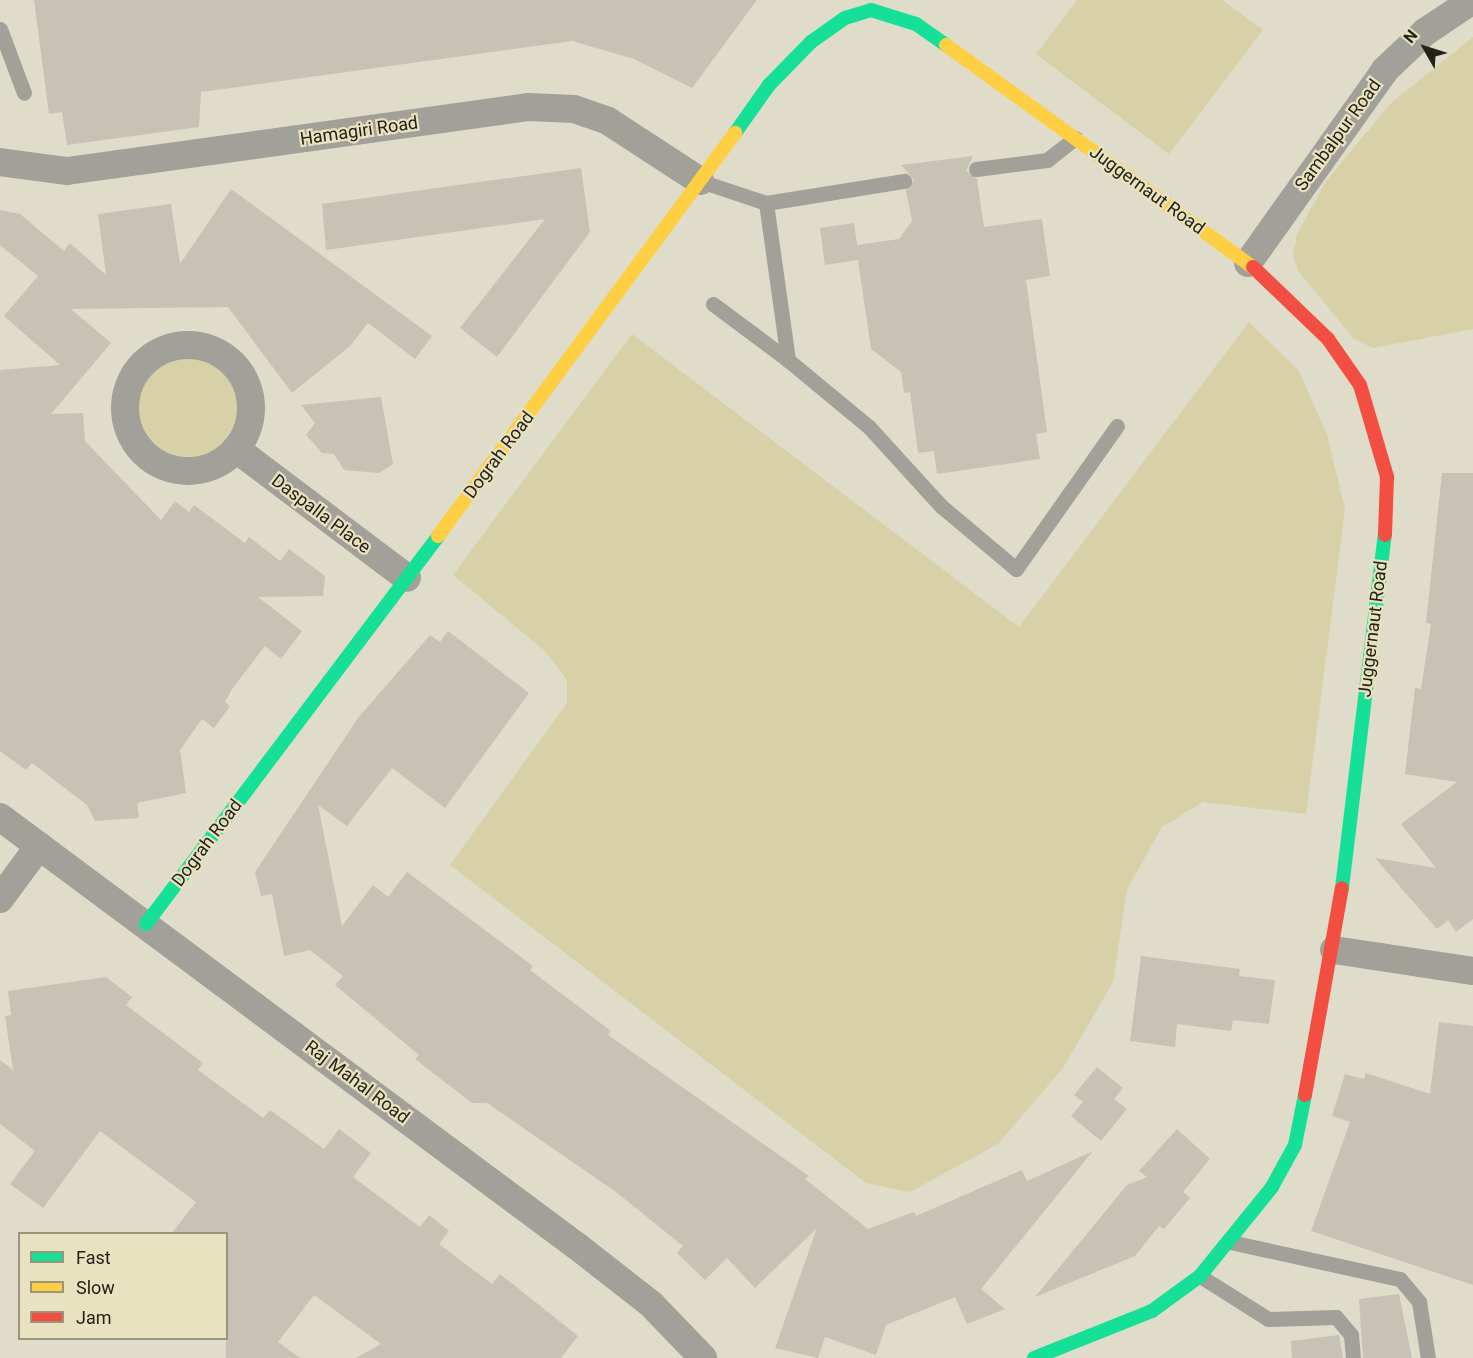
<!DOCTYPE html>
<html>
<head>
<meta charset="utf-8">
<style>
	body { margin:0 }
	#map { position:relative; width:1473px; height:1358px; overflow:hidden; background:#dfdcca; font-family:Roboto,sans-serif }
	div>[style] { position:absolute }
	[style*='--x'] { left:calc(var(--x)*1px); top:calc(var(--y)*1px); width:calc(var(--w)*1px); rotate:calc(var(--a)*1deg) }
	.green>* { inset:0; background:#d8d0a6 }
	.round { border-radius:50% }
	.building>* { inset:0; background:#c6c3b5 }
	.lane>* { height:15px; margin:-7.5px; padding:0 7.5px; transform-origin:7.5px; border-radius:7.5px; background:#a1a099 }
	.street>* { height:28px; margin:-14px; padding:0 14px; transform-origin:14px; border-radius:14px; background:#a1a099 }
	.street>.ring { margin:-14px; padding:0; box-sizing:content-box; background:none; border:28px solid #a1a099; border-radius:50% }
	.fast>* { height:14px; margin:-7px; padding:0 7px; transform-origin:7px; border-radius:7px; background:#16e098 }
	.slow>* { height:14px; margin:-7px; padding:0 7px; transform-origin:7px; border-radius:7px; background:#ffcf43 }
	.jam>* { height:14px; margin:-7px; padding:0 7px; transform-origin:7px; border-radius:7px; background:#f24e42 }
	span { translate:-50% -50%; white-space:nowrap; text-align:center; line-height:1.15; -webkit-text-stroke:4.5px #e8e2c1; paint-order:stroke }
	.street-label { font-size:18px; color:#252216 }
	.legend { position:absolute; left:18px; top:1232px; width:210px; height:108px; box-sizing:border-box; background:#e8e2c1; border:2px solid #9a957d; margin:0; padding:8px 10px; list-style:none; font-size:18px; color:#252216 }
	.legend li { display:flex; align-items:center; gap:12px; height:30px }
	.legend b { width:30px; border:2px solid #9a957d }
	.north { position:absolute; left:1395px; top:18px; width:60px; height:60px; -webkit-text-stroke:4px #e8e2c1; paint-order:stroke; rotate:309deg; font-size:16px; font-weight:700; line-height:24px; text-align:center; color:#252216 }
	.north::after { content:''; display:block; margin:auto; width:21px; height:27px; background:#252216; clip-path:polygon(50% 0,100% 100%,50% 72%,0 100%) }
</style>
</head>
<body>
<div id="map">
	<div class="green">
		<div style="clip-path:polygon(1077px 0,1222px 0,1263px 30px,1169px 154px,1036px 54px)"></div>
		<div style="clip-path:polygon(1473px 37px,1473px 329px,1373px 348px,1354px 339px,1299px 272px,1293px 256px,1297px 234px,1327px 180px,1391px 103px)"></div>
		<div style="clip-path:polygon(1249px 322px,1299px 371px,1327px 435px,1345px 509px,1306px 814px,1203px 802px,1162px 827px,1127px 889px,1113px 982px,1063px 1068px,998px 1144px,910px 1192px,866px 1183px,450px 865px,567px 703px,567px 680px,545px 651px,453px 575px,632px 334px,1019px 627px)"></div>
		<div class="round" style="left:133px;top:354px;width:106px;height:106px"></div>
	</div>
	<div class="building">
		<div style="clip-path:polygon(34px 0,757px 0,692px 88px,634px 59px,572px 41px,201px 92px,199px 127px,67px 145px,62px 112px,49px 114px)"></div>
		<div style="clip-path:polygon(973px 156px,966px 171px,977px 179px,984px 227px,1042px 219px,1050px 276px,1026px 280px,1047px 432px,1036px 434px,1040px 459px,937px 474px,934px 451px,918px 453px,910px 392px,904px 393px,901px 372px,871px 349px,858px 260px,825px 265px,820px 228px,854px 223px,857px 245px,899px 239px,912px 221px,906px 190px,914px 180px,901px 165px)"></div>
		<div style="clip-path:polygon(581px 168px,590px 232px,497px 357px,460px 328px,545px 219px,326px 250px,322px 204px)"></div>
		<div style="clip-path:polygon(231px 189px,432px 336px,415px 359px,368px 323px,350px 346px,292px 393px,228px 307px,71px 309px,111px 343px,51px 414px,83px 413px,85px 441px,161px 520px,175px 501px,189px 512px,194px 505px,245px 543px,249px 537px,280px 561px,289px 549px,325px 576px,323px 596px,258px 597px,302px 631px,281px 659px,265px 646px,232px 689px,225px 702px,230px 706px,214px 728px,202px 719px,180px 750px,186px 793px,137px 803px,139px 818px,95px 821px,87px 805px,32px 763px,26px 770px,0 751px,0 370px,60px 365px,4px 316px,38px 276px,0 245px,0 210px,20px 214px,64px 251px,70px 243px,106px 275px,98px 214px,171px 204px,180px 264px)"></div>
		<div style="clip-path:polygon(381px 397px,393px 464px,379px 473px,344px 470px,334px 454px,322px 453px,306px 435px,315px 423px,301px 405px)"></div>
		<div style="clip-path:polygon(1442px 473px,1473px 473px,1473px 919px,1456px 932px,1448px 920px,1437px 929px,1375px 858px,1436px 868px,1401px 824px,1457px 782px,1405px 774px,1415px 688px,1421px 689px,1431px 624px,1426px 623px)"></div>
		<div style="clip-path:polygon(448px 631px,529px 693px,445px 808px,392px 768px,347px 826px,318px 805px,342px 926px,373px 885px,388px 897px,407px 872px,533px 966px,530px 970px,611px 1031px,608px 1035px,809px 1176px,805px 1179px,868px 1229px,914px 1212px,916px 1216px,1022px 1170px,1027px 1181px,1093px 1151px,981px 1289px,1005px 1309px,967px 1324px,955px 1297px,886px 1325px,876px 1355px,825px 1337px,818px 1358px,775px 1348px,817px 1228px,755px 1288px,727px 1258px,705px 1280px,677px 1253px,683px 1246px,616px 1192px,487px 1103px,472px 1103px,415px 1059px,419px 1055px,335px 985px,343px 976px,310px 950px,284px 956px,272px 894px,261px 896px,255px 872px,358px 718px,430px 635px,440px 642px)"></div>
		<div style="clip-path:polygon(1141px 956px,1240px 969px,1239px 976px,1275px 980px,1269px 1024px,1233px 1020px,1231px 1031px,1177px 1024px,1175px 1047px,1130px 1041px)"></div>
		<div style="clip-path:polygon(106px 977px,132px 997px,126px 1005px,203px 1063px,198px 1070px,263px 1118px,270px 1110px,324px 1149px,339px 1129px,371px 1153px,353px 1177px,420px 1227px,429px 1215px,449px 1231px,439px 1244px,492px 1284px,500px 1274px,578px 1336px,561px 1358px,356px 1358px,381px 1344px,314px 1295px,278px 1342px,300px 1358px,226px 1358px,226px 1233px,172px 1233px,196px 1202px,100px 1131px,43px 1208px,10px 1184px,35px 1151px,0 1124px,0 1060px,13px 1070px,5px 1016px,11px 1015px,8px 991px)"></div>
		<div style="clip-path:polygon(1439px 1022px,1473px 1026px,1473px 1285px,1311px 1231px,1350px 1122px,1332px 1116px,1345px 1074px,1364px 1079px,1366px 1073px,1430px 1094px)"></div>
		<div style="clip-path:polygon(1097px 1067px,1123px 1088px,1114px 1099px,1127px 1109px,1101px 1141px,1071px 1116px,1083px 1102px,1074px 1095px)"></div>
		<div style="clip-path:polygon(1177px 1129px,1210px 1159px,1183px 1192px,1190px 1198px,1164px 1229px,1159px 1226px,1135px 1256px,1035px 1297px,1127px 1185px,1147px 1177px,1139px 1171px)"></div>
		<div style="clip-path:polygon(1399px 1294px,1412px 1358px,1363px 1358px,1359px 1299px)"></div>
		<div style="clip-path:polygon(1339px 1335px,1343px 1358px,1292px 1358px,1291px 1341px)"></div>
	</div>
	<div class="lane">
		<div style="--x:0;--y:29;--w:68;--a:69.4"></div>
		<div style="--x:976;--y:169;--w:72;--a:-7.2"></div>
		<div style="--x:1047;--y:160;--w:36;--a:-38"></div>
		<div style="--x:700;--y:181;--w:70;--a:18.4"></div>
		<div style="--x:766;--y:203;--w:140;--a:-9.1"></div>
		<div style="--x:766;--y:203;--w:159;--a:82"></div>
		<div style="--x:788;--y:360;--w:105;--a:39.6"></div>
		<div style="--x:869;--y:427;--w:107;--a:47.7"></div>
		<div style="--x:941;--y:506;--w:98;--a:40"></div>
		<div style="--x:1016;--y:569;--w:175;--a:-54.8"></div>
		<div style="--x:713;--y:304;--w:94;--a:36.7"></div>
		<div style="--x:1230;--y:1242;--w:174;--a:12.3"></div>
		<div style="--x:1400;--y:1279;--w:30;--a:50"></div>
		<div style="--x:1419;--y:1302;--w:57;--a:80.9"></div>
		<div style="--x:1200;--y:1276;--w:80;--a:32.3"></div>
		<div style="--x:1268;--y:1319;--w:68;--a:-1.7"></div>
		<div style="--x:1336;--y:1317;--w:23;--a:50"></div>
		<div style="--x:1351;--y:1335;--w:23;--a:85"></div>
	</div>
	<div class="street">
		<div style="--x:0;--y:162;--w:68;--a:7.7"></div>
		<div style="--x:67;--y:171;--w:465;--a:-7.9"></div>
		<div style="--x:528;--y:107;--w:46;--a:2.5"></div>
		<div style="--x:574;--y:109;--w:36;--a:19"></div>
		<div style="--x:608;--y:121;--w:110;--a:33.1"></div>
		<div style="--x:1248;--y:263;--w:237;--a:-54.6"></div>
		<div style="--x:1385;--y:70;--w:55;--a:-43.5"></div>
		<div style="--x:1425;--y:32;--w:58;--a:-33.7"></div>
		<div class="ring" style="left:125px;top:345px;width:98px;height:98px"></div>
		<div style="--x:236;--y:449;--w:214;--a:37"></div>
		<div style="--x:0;--y:817;--w:720;--a:36.65"></div>
		<div style="--x:578;--y:1247;--w:93;--a:38"></div>
		<div style="--x:651;--y:1304;--w:75;--a:46.1"></div>
		<div style="--x:0;--y:899;--w:66;--a:-53.7"></div>
		<div style="--x:1334;--y:950;--w:141;--a:8.6"></div>
	</div>
	<div class="fast">
		<div style="--x:735;--y:133;--w:59;--a:-54.7"></div>
		<div style="--x:769;--y:85;--w:60;--a:-45.7"></div>
		<div style="--x:811;--y:42;--w:42;--a:-35.2"></div>
		<div style="--x:845;--y:18;--w:27;--a:-17"></div>
		<div style="--x:871;--y:10;--w:47;--a:17.3"></div>
		<div style="--x:916;--y:24;--w:37;--a:35"></div>
		<div style="--x:1342;--y:888;--w:356;--a:-83.1"></div>
		<div style="--x:146;--y:924;--w:486;--a:-53"></div>
		<div style="--x:1034;--y:1358;--w:127;--a:-21.7"></div>
		<div style="--x:1152;--y:1311;--w:59;--a:-36.1"></div>
		<div style="--x:1200;--y:1276;--w:114;--a:-51"></div>
		<div style="--x:1272;--y:1187;--w:48;--a:-61.3"></div>
		<div style="--x:1295;--y:1145;--w:51;--a:-78.7"></div>
	</div>
	<div class="slow">
		<div style="--x:946;--y:45;--w:379;--a:35.9"></div>
		<div style="--x:438;--y:536;--w:501;--a:-53.61"></div>
	</div>
	<div class="jam">
		<div style="--x:1253;--y:267;--w:104;--a:43.8"></div>
		<div style="--x:1328;--y:339;--w:56;--a:55.2"></div>
		<div style="--x:1360;--y:385;--w:96;--a:73.6"></div>
		<div style="--x:1387;--y:477;--w:58;--a:92"></div>
		<div style="--x:1305;--y:1095;--w:210;--a:-79.9"></div>
	</div>
	<div class="street-label">
		<span style="left:359px;top:131px;rotate:-8deg">Hamagiri Road</span>
		<span style="left:1338px;top:135px;rotate:-54deg">Sambalpur Road</span>
		<span style="left:1147px;top:190px;rotate:36deg">Juggernaut Road</span>
		<span style="left:499px;top:455px;rotate:-53deg">Dograh Road</span>
		<span style="left:321px;top:514px;rotate:37deg">Daspalla Place</span>
		<span style="left:1373px;top:629px;rotate:-83deg">Juggernaut Road</span>
		<span style="left:207px;top:843px;rotate:-53deg">Dograh Road</span>
		<span style="left:357px;top:1082px;rotate:37deg">Raj Mahal Road</span>
	</div>
	<ul class="legend">
	<li><b style="height:8px;background:#16e098"></b>Fast</li>
	<li><b style="height:8px;background:#ffcf43"></b>Slow</li>
	<li><b style="height:8px;background:#f24e42"></b>Jam</li>
	</ul>
	<div class="north">N</div>
</div>
</body>
</html>
